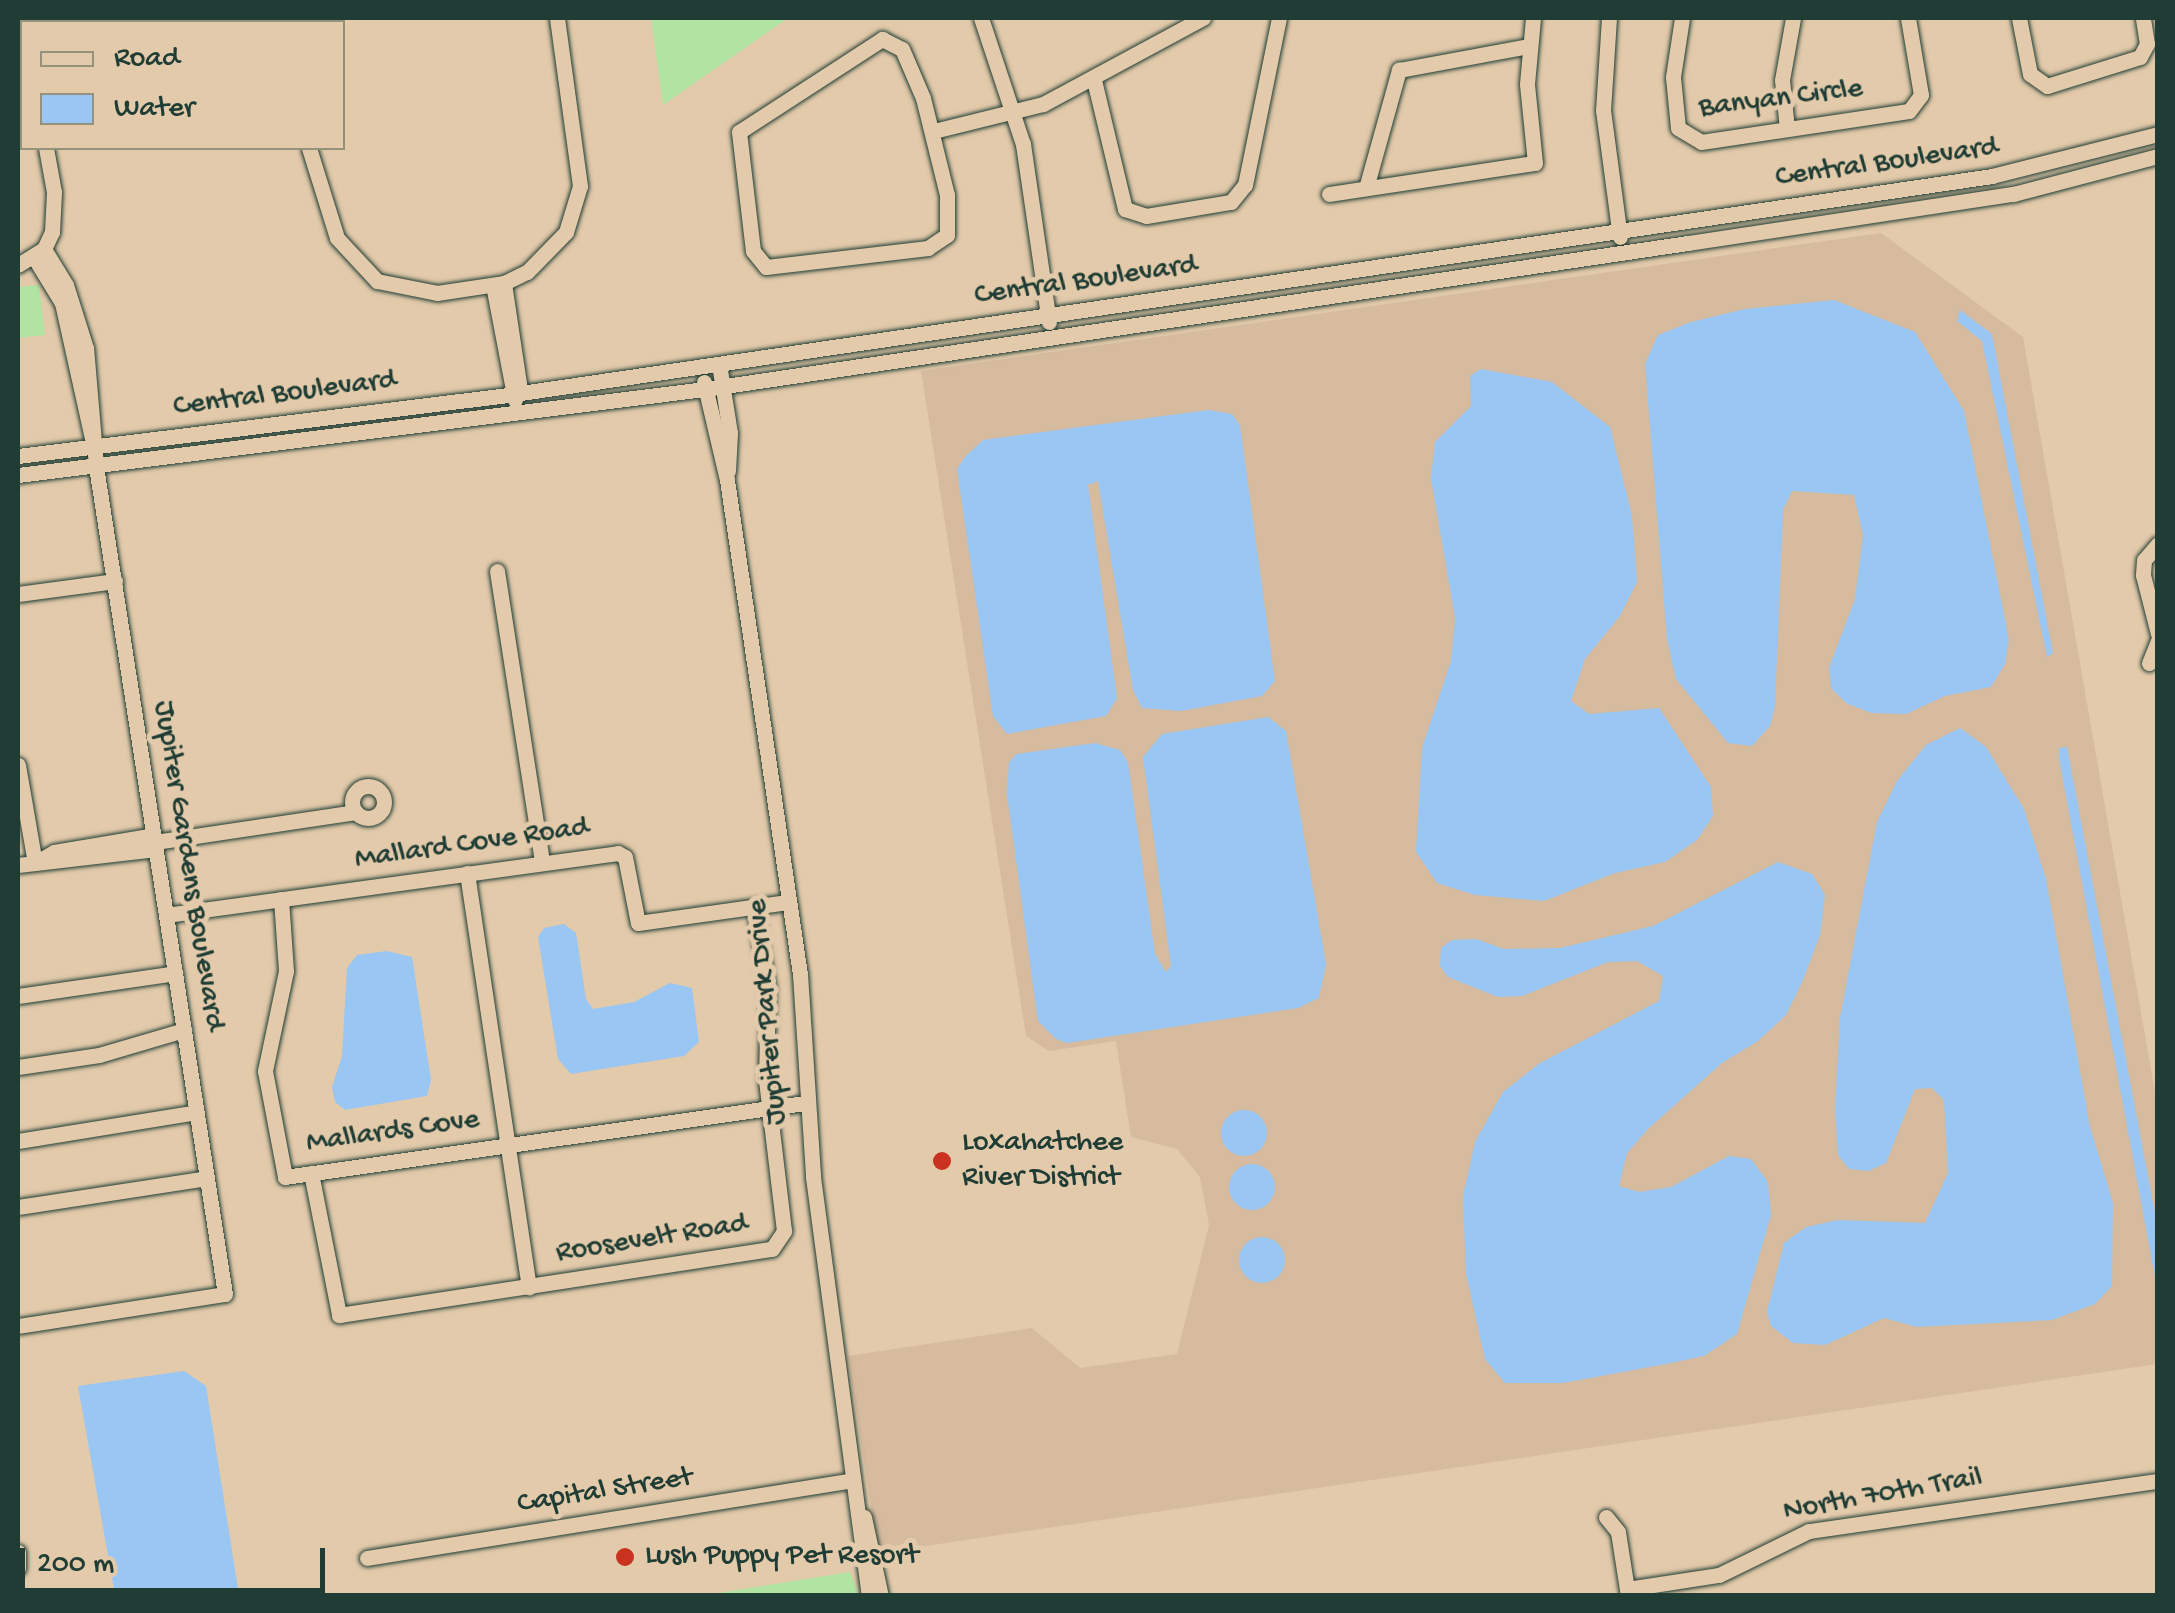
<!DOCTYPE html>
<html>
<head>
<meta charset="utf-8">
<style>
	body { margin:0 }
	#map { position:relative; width:2175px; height:1613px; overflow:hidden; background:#e3caab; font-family:"Gochi Hand",sans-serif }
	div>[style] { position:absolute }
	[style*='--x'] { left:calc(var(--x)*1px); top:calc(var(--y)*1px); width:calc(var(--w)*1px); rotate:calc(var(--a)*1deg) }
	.built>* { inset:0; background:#d6bb9f }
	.green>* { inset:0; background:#b1e3a3 }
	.water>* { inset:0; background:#99c6f3 }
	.round { border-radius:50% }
	.roads { filter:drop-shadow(0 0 2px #1f3d34) drop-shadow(0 0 2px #1f3d34) }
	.minor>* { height:15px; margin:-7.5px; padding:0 7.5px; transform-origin:7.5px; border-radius:7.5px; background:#e3caab }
	.minor>.ring { margin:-7.5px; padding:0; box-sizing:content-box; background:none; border:15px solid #e3caab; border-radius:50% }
	.dots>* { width:28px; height:28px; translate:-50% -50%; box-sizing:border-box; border:5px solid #e3caab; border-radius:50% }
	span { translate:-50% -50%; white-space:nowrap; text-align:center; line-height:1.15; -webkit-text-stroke:10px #e3caab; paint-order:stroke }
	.street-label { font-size:30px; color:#1f3d34 }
	.poi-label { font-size:30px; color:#1f3d34 }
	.left { translate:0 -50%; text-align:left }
	.frame { position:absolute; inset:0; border:20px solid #1f3d34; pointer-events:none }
	.legend { position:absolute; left:20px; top:20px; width:325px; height:130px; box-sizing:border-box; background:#e3caab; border:2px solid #95927b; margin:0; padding:12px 18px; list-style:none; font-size:30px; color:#1f3d34 }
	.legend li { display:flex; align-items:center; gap:20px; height:50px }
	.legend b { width:50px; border:2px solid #95927b }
	.scale { position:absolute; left:20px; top:1548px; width:305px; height:45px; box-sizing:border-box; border:5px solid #1f3d34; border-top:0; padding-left:12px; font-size:30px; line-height:35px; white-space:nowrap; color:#1f3d34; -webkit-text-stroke:8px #e3caab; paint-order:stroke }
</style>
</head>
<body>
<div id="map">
	<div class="built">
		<div style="clip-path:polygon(1881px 233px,2023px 337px,2157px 1104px,2157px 1364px,878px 1553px,848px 1356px,1032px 1328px,1080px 1368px,1177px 1354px,1209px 1225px,1200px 1177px,1177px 1149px,1131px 1137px,1116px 1041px,1049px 1051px,1026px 1036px,921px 371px)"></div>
	</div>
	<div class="green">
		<div style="clip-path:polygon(651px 18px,788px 18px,663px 105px)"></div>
		<div style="clip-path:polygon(39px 285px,45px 335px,18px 338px,18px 287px)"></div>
		<div style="clip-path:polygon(850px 1572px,859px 1595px,705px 1595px)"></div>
	</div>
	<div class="water">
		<div style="clip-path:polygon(1834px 300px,1915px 332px,1964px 411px,2009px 640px,2005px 664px,1991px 687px,1945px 696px,1906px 714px,1871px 713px,1846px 703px,1831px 688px,1829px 668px,1855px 599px,1863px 535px,1854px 495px,1792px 491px,1783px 510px,1775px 706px,1770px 726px,1752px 746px,1728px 743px,1676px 679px,1667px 639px,1645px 364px,1658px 335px,1691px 322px,1745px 309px)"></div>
		<div style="clip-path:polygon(1960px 310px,1992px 334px,2053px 653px,2047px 657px,1982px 341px,1957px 321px)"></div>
		<div style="clip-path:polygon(1481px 369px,1552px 382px,1610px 427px,1632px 516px,1637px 582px,1620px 616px,1585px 659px,1571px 701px,1589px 714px,1659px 708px,1711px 787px,1713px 816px,1697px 840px,1665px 862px,1615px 873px,1544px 901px,1475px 895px,1437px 883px,1416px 852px,1422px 748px,1451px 661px,1455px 618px,1431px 478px,1435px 442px,1471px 406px,1470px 376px)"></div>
		<div style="clip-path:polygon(1209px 410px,1232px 414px,1240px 425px,1275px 681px,1262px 696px,1181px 711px,1142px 708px,1133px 690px,1098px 481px,1088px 485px,1117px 698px,1106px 716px,1007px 734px,993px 716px,957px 469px,965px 457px,983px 440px)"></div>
		<div style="clip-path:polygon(1268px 717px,1286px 731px,1326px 964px,1319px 998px,1298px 1008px,1067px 1043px,1056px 1039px,1038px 1021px,1007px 794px,1009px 762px,1017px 754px,1095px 743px,1120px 750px,1128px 762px,1155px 954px,1166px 972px,1171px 966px,1143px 757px,1162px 734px)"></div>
		<div style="clip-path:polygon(1960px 728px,1986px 747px,2024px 809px,2046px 879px,2090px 1127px,2113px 1203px,2112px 1286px,2095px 1304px,2052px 1320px,1917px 1327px,1884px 1318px,1825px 1345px,1793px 1343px,1771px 1326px,1767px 1312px,1784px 1243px,1806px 1227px,1838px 1220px,1925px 1223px,1948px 1173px,1944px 1100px,1932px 1088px,1915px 1089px,1886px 1163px,1868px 1171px,1849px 1169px,1838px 1155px,1835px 1108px,1840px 1018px,1877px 822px,1897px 781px,1926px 745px)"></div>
		<div style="clip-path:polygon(2067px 747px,2157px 1224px,2157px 1288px,2059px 758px,2059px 748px)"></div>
		<div style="clip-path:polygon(1778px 862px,1812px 874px,1825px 895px,1820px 935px,1803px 980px,1786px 1015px,1758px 1041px,1722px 1063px,1649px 1128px,1627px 1153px,1619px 1186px,1639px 1192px,1671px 1187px,1729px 1156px,1751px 1159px,1768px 1182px,1771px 1215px,1737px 1334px,1704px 1356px,1666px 1364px,1563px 1383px,1505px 1383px,1485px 1359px,1466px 1274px,1463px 1196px,1475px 1142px,1503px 1092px,1540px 1063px,1659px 1001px,1663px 976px,1637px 961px,1608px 962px,1522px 996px,1498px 997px,1448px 977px,1440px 966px,1441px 948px,1452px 940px,1476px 939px,1504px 949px,1560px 948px,1653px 926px)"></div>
		<div style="clip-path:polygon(564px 924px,576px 933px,586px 999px,593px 1009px,634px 1002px,670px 983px,692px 988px,699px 1042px,684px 1056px,571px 1074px,558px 1059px,538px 937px,544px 928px)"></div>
		<div style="clip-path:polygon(387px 951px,412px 957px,431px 1080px,427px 1096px,345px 1110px,335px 1102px,332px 1087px,342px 1056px,347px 968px,357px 955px)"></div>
		<div class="round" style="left:1221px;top:1110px;width:46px;height:46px"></div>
		<div class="round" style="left:1229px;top:1164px;width:46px;height:46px"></div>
		<div class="round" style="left:1239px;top:1237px;width:46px;height:46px"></div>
		<div style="clip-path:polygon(184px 1371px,206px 1386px,239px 1595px,115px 1595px,78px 1386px)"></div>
	</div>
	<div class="roads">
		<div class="minor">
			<div style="--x:310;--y:18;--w:4;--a:90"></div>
			<div style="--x:981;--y:18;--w:133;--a:71.6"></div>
			<div style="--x:1023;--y:144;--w:180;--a:81.7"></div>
			<div style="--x:1609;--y:18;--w:92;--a:93.7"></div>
			<div style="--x:1603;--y:110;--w:128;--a:82.4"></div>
			<div style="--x:1682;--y:18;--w:60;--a:98.7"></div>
			<div style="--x:1673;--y:77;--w:51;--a:84.4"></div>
			<div style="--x:1678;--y:128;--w:27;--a:31"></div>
			<div style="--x:1701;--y:142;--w:210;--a:-8.5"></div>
			<div style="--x:1909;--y:111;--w:20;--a:-53"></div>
			<div style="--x:1921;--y:95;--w:78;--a:-99.6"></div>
			<div style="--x:2019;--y:18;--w:57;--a:78.9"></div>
			<div style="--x:2030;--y:74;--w:21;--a:35"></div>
			<div style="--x:2047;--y:86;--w:97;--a:-17.3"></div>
			<div style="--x:2140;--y:57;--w:15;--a:-62"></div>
			<div style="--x:2147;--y:44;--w:26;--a:-99"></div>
			<div style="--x:61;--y:22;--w:5;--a:-53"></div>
			<div style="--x:882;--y:39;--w:22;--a:27"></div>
			<div style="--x:902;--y:49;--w:53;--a:66.8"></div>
			<div style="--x:923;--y:98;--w:100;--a:76.1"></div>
			<div style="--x:947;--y:195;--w:40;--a:90"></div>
			<div style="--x:947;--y:235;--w:23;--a:146"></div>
			<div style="--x:928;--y:248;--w:163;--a:173.3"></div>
			<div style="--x:766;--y:267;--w:21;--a:-129"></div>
			<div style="--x:753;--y:251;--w:120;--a:-96.7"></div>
			<div style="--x:739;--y:132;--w:171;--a:-33"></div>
			<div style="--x:1094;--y:80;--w:133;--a:76.5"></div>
			<div style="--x:1125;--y:209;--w:22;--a:18"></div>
			<div style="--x:1146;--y:216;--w:86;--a:-9.4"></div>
			<div style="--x:1231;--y:202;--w:22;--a:-51"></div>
			<div style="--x:1245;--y:185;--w:170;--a:-78.5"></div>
			<div style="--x:1787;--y:129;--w:49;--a:-95.8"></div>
			<div style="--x:1782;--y:80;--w:63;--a:-79.9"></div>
			<div style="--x:934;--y:131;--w:112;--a:-13.9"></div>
			<div style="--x:1043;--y:104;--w:182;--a:-28.3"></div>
			<div style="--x:309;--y:148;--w:94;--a:72.7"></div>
			<div style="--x:337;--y:238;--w:59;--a:47.1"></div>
			<div style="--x:377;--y:281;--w:61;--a:11.3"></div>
			<div style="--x:437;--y:293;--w:68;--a:-8.5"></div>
			<div style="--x:504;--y:283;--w:25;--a:-26"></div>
			<div style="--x:527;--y:272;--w:56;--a:-45.7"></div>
			<div style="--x:566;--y:232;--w:48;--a:-73.1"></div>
			<div style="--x:580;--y:186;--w:170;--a:-97.8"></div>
			<div style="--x:1366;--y:188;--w:123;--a:-74.4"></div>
			<div style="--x:1399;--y:70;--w:132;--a:-10.5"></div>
			<div style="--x:1329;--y:194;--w:208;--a:-8.6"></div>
			<div style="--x:1535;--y:163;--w:79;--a:-95.8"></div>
			<div style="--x:1527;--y:84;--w:66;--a:-84.8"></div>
			<div style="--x:34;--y:257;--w:54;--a:58.7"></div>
			<div style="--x:62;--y:303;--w:143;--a:77.5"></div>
			<div style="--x:18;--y:265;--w:31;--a:-32"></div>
			<div style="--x:44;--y:249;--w:19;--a:-65"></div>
			<div style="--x:52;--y:232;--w:40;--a:-87.1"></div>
			<div style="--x:54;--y:192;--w:45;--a:-100.3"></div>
			<div style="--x:504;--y:283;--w:101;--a:81.5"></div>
			<div style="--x:519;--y:383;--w:12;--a:114"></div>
			<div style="--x:493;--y:285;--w:117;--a:79.2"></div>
			<div style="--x:719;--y:364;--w:70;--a:80.9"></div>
			<div style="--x:730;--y:433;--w:38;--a:93"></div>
			<div style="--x:704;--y:382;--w:101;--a:76.8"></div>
			<div style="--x:727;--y:480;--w:499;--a:81.6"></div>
			<div style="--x:800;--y:974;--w:203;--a:86.3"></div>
			<div style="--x:813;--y:1177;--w:423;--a:82.4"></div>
			<div style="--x:18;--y:456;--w:500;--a:-7.1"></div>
			<div style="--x:514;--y:394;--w:1494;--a:-8.39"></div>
			<div style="--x:1992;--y:176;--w:171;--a:-14.2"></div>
			<div style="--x:18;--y:475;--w:692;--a:-7.14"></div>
			<div style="--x:705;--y:389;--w:994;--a:-8.45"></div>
			<div style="--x:1688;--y:243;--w:329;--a:-8.6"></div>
			<div style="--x:2013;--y:194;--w:150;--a:-14.7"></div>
			<div style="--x:2158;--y:544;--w:21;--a:131"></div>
			<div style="--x:2144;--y:560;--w:15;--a:94"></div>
			<div style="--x:2143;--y:575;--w:61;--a:75.7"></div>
			<div style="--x:497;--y:571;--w:295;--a:81.2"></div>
			<div style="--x:18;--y:594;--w:98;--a:-7.6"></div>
			<div style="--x:2149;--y:663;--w:24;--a:-68"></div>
			<div style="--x:18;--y:765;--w:99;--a:80.2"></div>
			<div class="ring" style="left:352px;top:786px;width:17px;height:17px"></div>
			<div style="--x:155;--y:842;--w:203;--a:-8.5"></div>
			<div style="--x:35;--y:863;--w:22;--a:-30"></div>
			<div style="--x:54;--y:852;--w:101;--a:-9.6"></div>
			<div style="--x:18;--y:865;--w:139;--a:-6.6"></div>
			<div style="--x:467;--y:873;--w:419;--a:81.5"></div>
			<div style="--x:281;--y:899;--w:72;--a:86"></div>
			<div style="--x:286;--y:971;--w:102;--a:101.9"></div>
			<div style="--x:265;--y:1071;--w:108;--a:79.3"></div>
			<div style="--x:285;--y:1177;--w:525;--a:-8.1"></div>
			<div style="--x:166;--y:915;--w:456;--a:-7.8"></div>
			<div style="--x:618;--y:853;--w:8;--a:30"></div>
			<div style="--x:625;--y:857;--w:67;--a:78.9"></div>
			<div style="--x:638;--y:923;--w:151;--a:-8"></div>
			<div style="--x:18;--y:996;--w:159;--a:-8.3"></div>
			<div style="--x:18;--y:1067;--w:82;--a:-8.4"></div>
			<div style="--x:99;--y:1055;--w:89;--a:-16.4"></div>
			<div style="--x:18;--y:1141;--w:181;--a:-9.2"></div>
			<div style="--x:311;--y:1173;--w:145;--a:78.8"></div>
			<div style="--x:339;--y:1315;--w:438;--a:-8.7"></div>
			<div style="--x:772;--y:1249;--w:22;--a:-56"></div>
			<div style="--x:784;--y:1231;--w:151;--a:-96.8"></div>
			<div style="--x:766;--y:1081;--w:93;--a:-88.8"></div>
			<div style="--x:768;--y:988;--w:83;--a:-99.7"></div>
			<div style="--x:18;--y:1207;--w:191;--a:-8.7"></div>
			<div style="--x:18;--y:1326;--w:209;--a:-8.8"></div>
			<div style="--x:225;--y:1294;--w:838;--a:-98.86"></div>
			<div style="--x:96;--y:466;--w:118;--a:-94.8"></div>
			<div style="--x:86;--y:348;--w:66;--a:-107.6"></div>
			<div style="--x:66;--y:285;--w:42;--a:-121.4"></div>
			<div style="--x:864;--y:1517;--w:81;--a:77.9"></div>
			<div style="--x:1606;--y:1517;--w:19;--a:51"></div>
			<div style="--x:1618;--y:1532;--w:65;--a:81.1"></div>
			<div style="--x:18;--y:1552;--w:16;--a:90"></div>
			<div style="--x:367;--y:1558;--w:491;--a:-9.1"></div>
			<div style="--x:1627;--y:1589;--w:93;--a:-8.7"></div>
			<div style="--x:1719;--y:1575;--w:100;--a:-26.1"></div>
			<div style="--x:1809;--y:1531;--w:353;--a:-8.2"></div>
		</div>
	</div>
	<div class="dots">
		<div style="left:942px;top:1161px;background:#c8321e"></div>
		<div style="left:625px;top:1557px;background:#c8321e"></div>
	</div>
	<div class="street-label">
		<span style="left:1781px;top:100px;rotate:-7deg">Banyan Circle</span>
		<span style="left:1887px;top:164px;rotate:-8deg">Central Boulevard</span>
		<span style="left:1086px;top:282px;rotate:-8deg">Central Boulevard</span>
		<span style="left:285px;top:395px;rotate:-7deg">Central Boulevard</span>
		<span style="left:472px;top:845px;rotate:-8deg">Mallard Cove Road</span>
		<span style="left:187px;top:866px;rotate:81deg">Jupiter Gardens Boulevard</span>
		<span style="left:769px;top:1012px;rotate:-95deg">Jupiter Park Drive</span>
		<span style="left:393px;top:1133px;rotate:-8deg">Mallards Cove</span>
		<span style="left:652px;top:1240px;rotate:-9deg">Roosevelt Road</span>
		<span style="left:605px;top:1492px;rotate:-9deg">Capital Street</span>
		<span style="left:1883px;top:1496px;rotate:-10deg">North 70th Trail</span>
	</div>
	<div class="poi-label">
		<span class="left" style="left:962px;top:1161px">Loxahatchee<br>River District</span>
		<span class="left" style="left:645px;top:1557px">Lush Puppy Pet Resort</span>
	</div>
	<div class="frame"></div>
	<ul class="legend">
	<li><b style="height:12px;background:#e3caab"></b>Road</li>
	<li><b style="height:28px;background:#99c6f3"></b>Water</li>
	</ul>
	<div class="scale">200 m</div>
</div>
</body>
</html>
